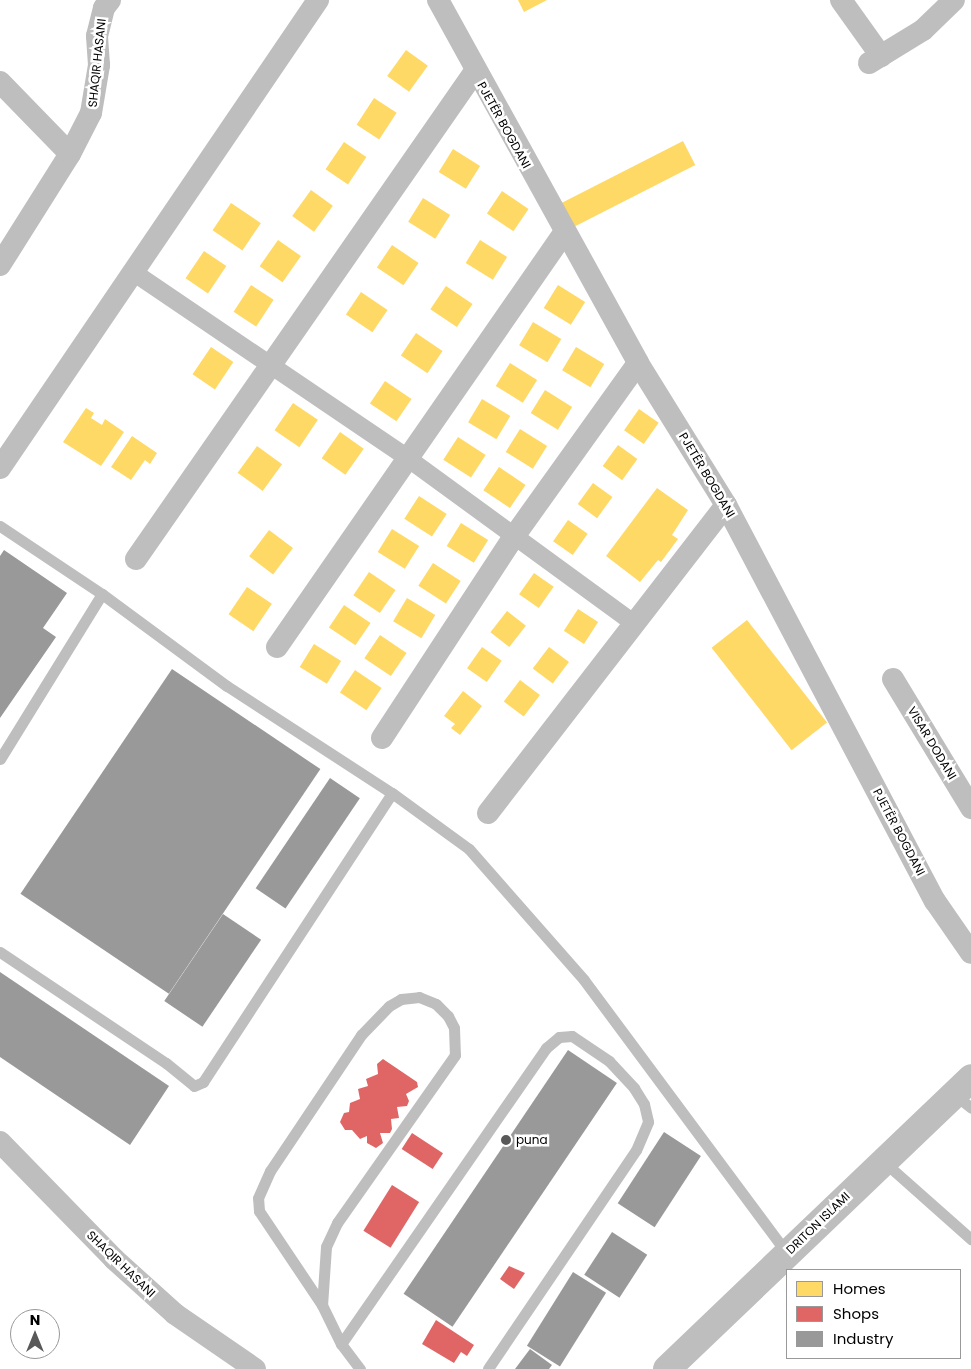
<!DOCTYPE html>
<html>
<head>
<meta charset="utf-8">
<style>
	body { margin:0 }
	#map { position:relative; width:971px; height:1369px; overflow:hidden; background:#fff; font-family:Poppins,sans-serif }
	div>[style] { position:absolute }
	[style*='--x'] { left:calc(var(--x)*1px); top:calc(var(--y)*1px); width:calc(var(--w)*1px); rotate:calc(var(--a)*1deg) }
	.homes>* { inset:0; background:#ffd966; transform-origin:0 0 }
	.shops>* { inset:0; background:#e06666; transform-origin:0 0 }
	.industry>* { inset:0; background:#999; transform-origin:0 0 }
	.service>* { height:11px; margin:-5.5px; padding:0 5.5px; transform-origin:5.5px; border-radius:5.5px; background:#bebebe }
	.pedestrian>* { height:18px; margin:-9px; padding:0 9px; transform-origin:9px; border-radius:9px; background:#bebebe }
	.minor>* { height:22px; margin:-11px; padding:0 11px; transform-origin:11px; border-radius:11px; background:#bebebe }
	.tertiary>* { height:28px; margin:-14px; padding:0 14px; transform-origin:14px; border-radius:14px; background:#bebebe }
	.dots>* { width:14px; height:14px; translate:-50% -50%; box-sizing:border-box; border:2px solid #fff; border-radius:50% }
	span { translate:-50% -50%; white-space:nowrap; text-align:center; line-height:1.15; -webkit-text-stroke:5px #fff; paint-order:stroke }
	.street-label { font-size:12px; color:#000 }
	.poi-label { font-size:12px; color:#000 }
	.left { translate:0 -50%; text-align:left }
	.legend { position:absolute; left:786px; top:1269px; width:175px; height:90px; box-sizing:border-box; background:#fff; border:1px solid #999; margin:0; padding:6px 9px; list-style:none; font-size:15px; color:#000 }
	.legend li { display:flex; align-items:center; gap:10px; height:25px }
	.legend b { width:25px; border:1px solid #999 }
	.north { position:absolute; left:10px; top:1309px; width:50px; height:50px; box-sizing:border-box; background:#fff; border:1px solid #999; border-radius:50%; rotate:0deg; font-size:14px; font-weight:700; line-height:20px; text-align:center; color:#000 }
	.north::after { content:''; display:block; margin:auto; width:18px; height:22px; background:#595959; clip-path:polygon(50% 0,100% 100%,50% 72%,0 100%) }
</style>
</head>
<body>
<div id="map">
	<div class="homes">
		<div style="clip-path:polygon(518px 0,547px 0,524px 12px)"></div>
		<div style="left:406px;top:50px;width:27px;height:32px;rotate:36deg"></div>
		<div style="left:374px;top:98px;width:27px;height:32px;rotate:33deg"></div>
		<div style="left:683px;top:141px;width:27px;height:138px;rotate:63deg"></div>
		<div style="left:344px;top:142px;width:27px;height:33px;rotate:34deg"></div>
		<div style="left:453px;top:149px;width:32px;height:27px;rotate:32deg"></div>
		<div style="left:311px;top:190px;width:27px;height:32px;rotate:36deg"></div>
		<div style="left:502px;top:191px;width:32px;height:27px;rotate:34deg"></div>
		<div style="left:423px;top:198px;width:32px;height:28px;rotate:32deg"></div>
		<div style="left:231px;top:203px;width:36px;height:33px;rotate:34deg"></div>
		<div style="left:278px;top:240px;width:28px;height:32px;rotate:35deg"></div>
		<div style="left:480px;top:240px;width:32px;height:27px;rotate:32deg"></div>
		<div style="left:392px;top:245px;width:32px;height:27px;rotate:34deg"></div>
		<div style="left:204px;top:251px;width:27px;height:33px;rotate:34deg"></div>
		<div style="left:251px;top:285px;width:27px;height:32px;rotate:33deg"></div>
		<div style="left:558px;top:285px;width:32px;height:27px;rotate:32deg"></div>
		<div style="left:446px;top:286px;width:32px;height:28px;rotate:34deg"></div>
		<div style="left:361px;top:292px;width:32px;height:27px;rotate:34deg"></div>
		<div style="left:533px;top:322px;width:33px;height:27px;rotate:31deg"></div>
		<div style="left:416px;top:333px;width:32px;height:27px;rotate:34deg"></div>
		<div style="left:211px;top:347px;width:27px;height:33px;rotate:34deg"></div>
		<div style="left:576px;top:347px;width:33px;height:27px;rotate:31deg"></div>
		<div style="left:510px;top:363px;width:32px;height:27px;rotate:32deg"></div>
		<div style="left:385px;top:381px;width:32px;height:27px;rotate:34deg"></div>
		<div style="left:545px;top:390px;width:32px;height:27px;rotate:32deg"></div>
		<div style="left:482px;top:399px;width:33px;height:27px;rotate:31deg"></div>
		<div style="left:293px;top:403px;width:30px;height:33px;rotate:34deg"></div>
		<div style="clip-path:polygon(86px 408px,94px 413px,91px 418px,102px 425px,105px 419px,124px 432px,101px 466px,63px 442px)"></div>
		<div style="left:639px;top:409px;width:24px;height:26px;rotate:35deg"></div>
		<div style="left:520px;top:429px;width:32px;height:27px;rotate:32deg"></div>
		<div style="left:340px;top:432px;width:29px;height:32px;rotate:35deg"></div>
		<div style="clip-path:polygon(132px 436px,157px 453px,150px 464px,145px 460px,131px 480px,111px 467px)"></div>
		<div style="left:458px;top:437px;width:33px;height:27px;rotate:33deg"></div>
		<div style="left:618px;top:445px;width:24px;height:26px;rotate:36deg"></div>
		<div style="left:257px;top:446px;width:31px;height:33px;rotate:36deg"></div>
		<div style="left:499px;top:467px;width:32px;height:28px;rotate:34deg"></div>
		<div style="left:593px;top:483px;width:24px;height:26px;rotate:36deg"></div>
		<div style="clip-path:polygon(657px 488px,688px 510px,672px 535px,678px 539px,661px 562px,658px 560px,640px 582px,606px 556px)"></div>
		<div style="left:419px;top:496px;width:33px;height:27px;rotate:33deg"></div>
		<div style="left:568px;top:520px;width:24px;height:26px;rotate:35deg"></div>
		<div style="left:461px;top:523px;width:32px;height:27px;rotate:32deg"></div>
		<div style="left:392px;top:529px;width:32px;height:27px;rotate:32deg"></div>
		<div style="left:269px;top:530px;width:30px;height:33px;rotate:37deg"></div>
		<div style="left:433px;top:563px;width:33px;height:27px;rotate:33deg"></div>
		<div style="left:369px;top:572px;width:32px;height:28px;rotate:34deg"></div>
		<div style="left:534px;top:573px;width:24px;height:26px;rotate:35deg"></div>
		<div style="left:247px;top:587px;width:30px;height:33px;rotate:34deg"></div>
		<div style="left:407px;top:598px;width:33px;height:27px;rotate:31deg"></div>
		<div style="left:344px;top:605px;width:32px;height:27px;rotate:34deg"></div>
		<div style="left:578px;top:609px;width:24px;height:26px;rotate:33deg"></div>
		<div style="left:507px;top:611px;width:24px;height:27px;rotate:38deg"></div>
		<div style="left:747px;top:620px;width:130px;height:45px;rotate:52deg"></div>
		<div style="left:380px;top:635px;width:32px;height:28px;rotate:34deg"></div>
		<div style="left:314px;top:644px;width:32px;height:27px;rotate:32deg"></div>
		<div style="left:482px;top:647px;width:24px;height:26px;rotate:35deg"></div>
		<div style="left:549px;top:647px;width:25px;height:27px;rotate:37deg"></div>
		<div style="left:355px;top:670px;width:32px;height:27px;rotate:34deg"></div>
		<div style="left:520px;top:680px;width:25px;height:27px;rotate:37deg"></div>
		<div style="clip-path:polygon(463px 691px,482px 706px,460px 735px,451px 728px,455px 724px,444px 716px)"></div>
	</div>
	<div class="shops">
		<div style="clip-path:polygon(383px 1059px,417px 1082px,418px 1087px,406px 1094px,409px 1101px,407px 1106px,397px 1107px,399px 1118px,391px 1119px,392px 1129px,390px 1133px,380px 1133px,383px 1143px,376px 1148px,367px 1143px,367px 1136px,360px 1139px,352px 1130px,345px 1130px,340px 1122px,344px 1113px,349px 1112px,350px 1103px,360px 1099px,358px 1089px,368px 1086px,366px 1079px,378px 1074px,377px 1064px)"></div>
		<div style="left:412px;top:1133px;width:37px;height:19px;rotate:33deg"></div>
		<div style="left:392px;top:1185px;width:32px;height:54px;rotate:32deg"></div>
		<div style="clip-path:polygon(509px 1266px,525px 1273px,514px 1289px,500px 1279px)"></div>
		<div style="clip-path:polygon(436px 1320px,474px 1345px,467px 1356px,461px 1352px,454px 1363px,422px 1344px)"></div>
	</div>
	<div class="industry">
		<div style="clip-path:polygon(4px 550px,67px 593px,43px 628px,56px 637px,0 718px,0 556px)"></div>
		<div style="left:172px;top:669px;width:179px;height:271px;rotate:34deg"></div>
		<div style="left:330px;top:778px;width:36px;height:133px;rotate:34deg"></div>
		<div style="left:223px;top:914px;width:46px;height:105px;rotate:34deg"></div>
		<div style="clip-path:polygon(0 972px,169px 1086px,130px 1145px,0 1057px)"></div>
		<div style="left:568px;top:1050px;width:59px;height:294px;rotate:34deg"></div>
		<div style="left:664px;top:1132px;width:44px;height:85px;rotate:33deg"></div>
		<div style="left:612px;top:1232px;width:42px;height:51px;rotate:33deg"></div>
		<div style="left:573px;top:1272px;width:39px;height:87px;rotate:32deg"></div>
		<div style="clip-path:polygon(530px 1349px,552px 1365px,549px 1369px,515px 1369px)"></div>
	</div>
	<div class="service">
		<div style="--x:0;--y:526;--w:123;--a:33.7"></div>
		<div style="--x:102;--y:594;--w:155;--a:36.4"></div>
		<div style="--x:227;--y:686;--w:197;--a:33"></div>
		<div style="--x:392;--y:793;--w:95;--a:36"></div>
		<div style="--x:469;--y:849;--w:174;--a:48.7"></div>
		<div style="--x:584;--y:980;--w:340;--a:53.4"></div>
		<div style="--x:0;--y:759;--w:194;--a:-58.3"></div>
		<div style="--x:0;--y:952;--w:200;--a:33.8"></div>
		<div style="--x:166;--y:1063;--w:36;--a:39"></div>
		<div style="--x:194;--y:1086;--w:10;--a:-24"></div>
		<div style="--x:203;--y:1082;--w:345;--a:-56.8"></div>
		<div style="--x:954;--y:1094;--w:22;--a:39"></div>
		<div style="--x:883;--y:1161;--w:118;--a:41.6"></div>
		<div style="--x:322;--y:1305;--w:113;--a:-123.8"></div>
		<div style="--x:259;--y:1211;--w:13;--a:-94"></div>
		<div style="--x:258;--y:1198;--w:30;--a:-66"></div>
		<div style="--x:270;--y:1171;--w:164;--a:-56.2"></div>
		<div style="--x:361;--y:1035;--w:40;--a:-46"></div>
		<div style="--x:389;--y:1006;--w:14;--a:-30"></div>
		<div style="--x:401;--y:999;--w:18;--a:-6"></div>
		<div style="--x:419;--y:997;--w:18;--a:22"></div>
		<div style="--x:436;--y:1004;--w:17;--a:45"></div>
		<div style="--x:448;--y:1016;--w:13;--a:63"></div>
		<div style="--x:454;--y:1028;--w:27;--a:88"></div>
		<div style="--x:455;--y:1055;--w:205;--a:125.1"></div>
		<div style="--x:337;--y:1223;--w:26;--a:115"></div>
		<div style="--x:326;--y:1247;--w:58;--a:93.9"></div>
		<div style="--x:322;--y:1305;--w:43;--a:64"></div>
		<div style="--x:360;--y:1369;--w:31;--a:-127"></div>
		<div style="--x:341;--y:1344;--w:360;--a:-55.3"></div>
		<div style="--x:546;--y:1048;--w:17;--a:-40"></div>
		<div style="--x:559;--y:1037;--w:13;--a:-4"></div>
		<div style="--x:572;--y:1036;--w:45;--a:34"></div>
		<div style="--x:609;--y:1061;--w:37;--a:47"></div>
		<div style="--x:634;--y:1088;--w:19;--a:58"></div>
		<div style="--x:644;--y:1104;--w:18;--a:77"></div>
		<div style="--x:648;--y:1122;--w:30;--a:113"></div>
		<div style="--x:636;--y:1150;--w:264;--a:124.1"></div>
	</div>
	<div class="pedestrian">
		<div style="--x:133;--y:272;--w:330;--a:34.1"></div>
		<div style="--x:406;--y:457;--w:282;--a:36.1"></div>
	</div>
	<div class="minor">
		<div style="--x:438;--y:0;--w:414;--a:61.1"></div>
		<div style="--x:638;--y:363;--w:167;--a:58.2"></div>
		<div style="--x:726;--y:505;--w:448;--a:62.2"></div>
		<div style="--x:935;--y:901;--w:63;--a:55.3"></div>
		<div style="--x:841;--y:0;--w:69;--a:54.5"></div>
		<div style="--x:869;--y:63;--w:63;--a:-31.4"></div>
		<div style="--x:923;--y:30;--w:43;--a:-44.1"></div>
		<div style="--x:0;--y:82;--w:100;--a:45.8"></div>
		<div style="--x:0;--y:265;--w:131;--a:-57.8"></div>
		<div style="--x:70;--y:154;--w:46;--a:-62.9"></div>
		<div style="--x:91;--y:113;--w:49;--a:-80.5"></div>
		<div style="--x:99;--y:65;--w:29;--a:-94"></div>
		<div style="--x:97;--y:36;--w:29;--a:-76"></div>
		<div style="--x:104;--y:8;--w:10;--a:-53"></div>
		<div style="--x:0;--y:468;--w:566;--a:-55.8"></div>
		<div style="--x:136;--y:559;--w:594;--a:-55.21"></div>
		<div style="--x:277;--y:647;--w:504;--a:-55.27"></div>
		<div style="--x:893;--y:679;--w:151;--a:58.8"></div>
		<div style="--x:382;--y:738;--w:243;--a:-56.8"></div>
		<div style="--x:515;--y:535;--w:211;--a:-54.4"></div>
		<div style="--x:488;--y:813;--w:389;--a:-52.3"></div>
		<div style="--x:0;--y:1142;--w:163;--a:45.7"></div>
		<div style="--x:114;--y:1259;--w:82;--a:42"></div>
		<div style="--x:175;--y:1314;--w:97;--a:34.5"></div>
	</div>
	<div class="tertiary">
		<div style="--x:667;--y:1369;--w:421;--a:-43.7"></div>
	</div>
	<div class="dots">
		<div style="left:506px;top:1140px;background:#595959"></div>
	</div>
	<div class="street-label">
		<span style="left:97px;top:63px;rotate:-84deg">SHAQIR HASANI</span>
		<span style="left:504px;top:125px;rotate:61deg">PJETËR BOGDANI</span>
		<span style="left:707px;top:475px;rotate:59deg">PJETËR BOGDANI</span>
		<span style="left:932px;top:743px;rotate:59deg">VISAR DODANI</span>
		<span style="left:899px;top:832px;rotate:62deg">PJETËR BOGDANI</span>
		<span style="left:818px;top:1223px;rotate:-44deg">DRITON ISLAMI</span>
		<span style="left:121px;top:1264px;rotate:44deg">SHAQIR HASANI</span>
	</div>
	<div class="poi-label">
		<span class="left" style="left:516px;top:1140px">puna</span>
	</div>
	<ul class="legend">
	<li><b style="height:14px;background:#ffd966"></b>Homes</li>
	<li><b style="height:14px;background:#e06666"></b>Shops</li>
	<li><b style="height:14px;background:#999"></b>Industry</li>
	</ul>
	<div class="north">N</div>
</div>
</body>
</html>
